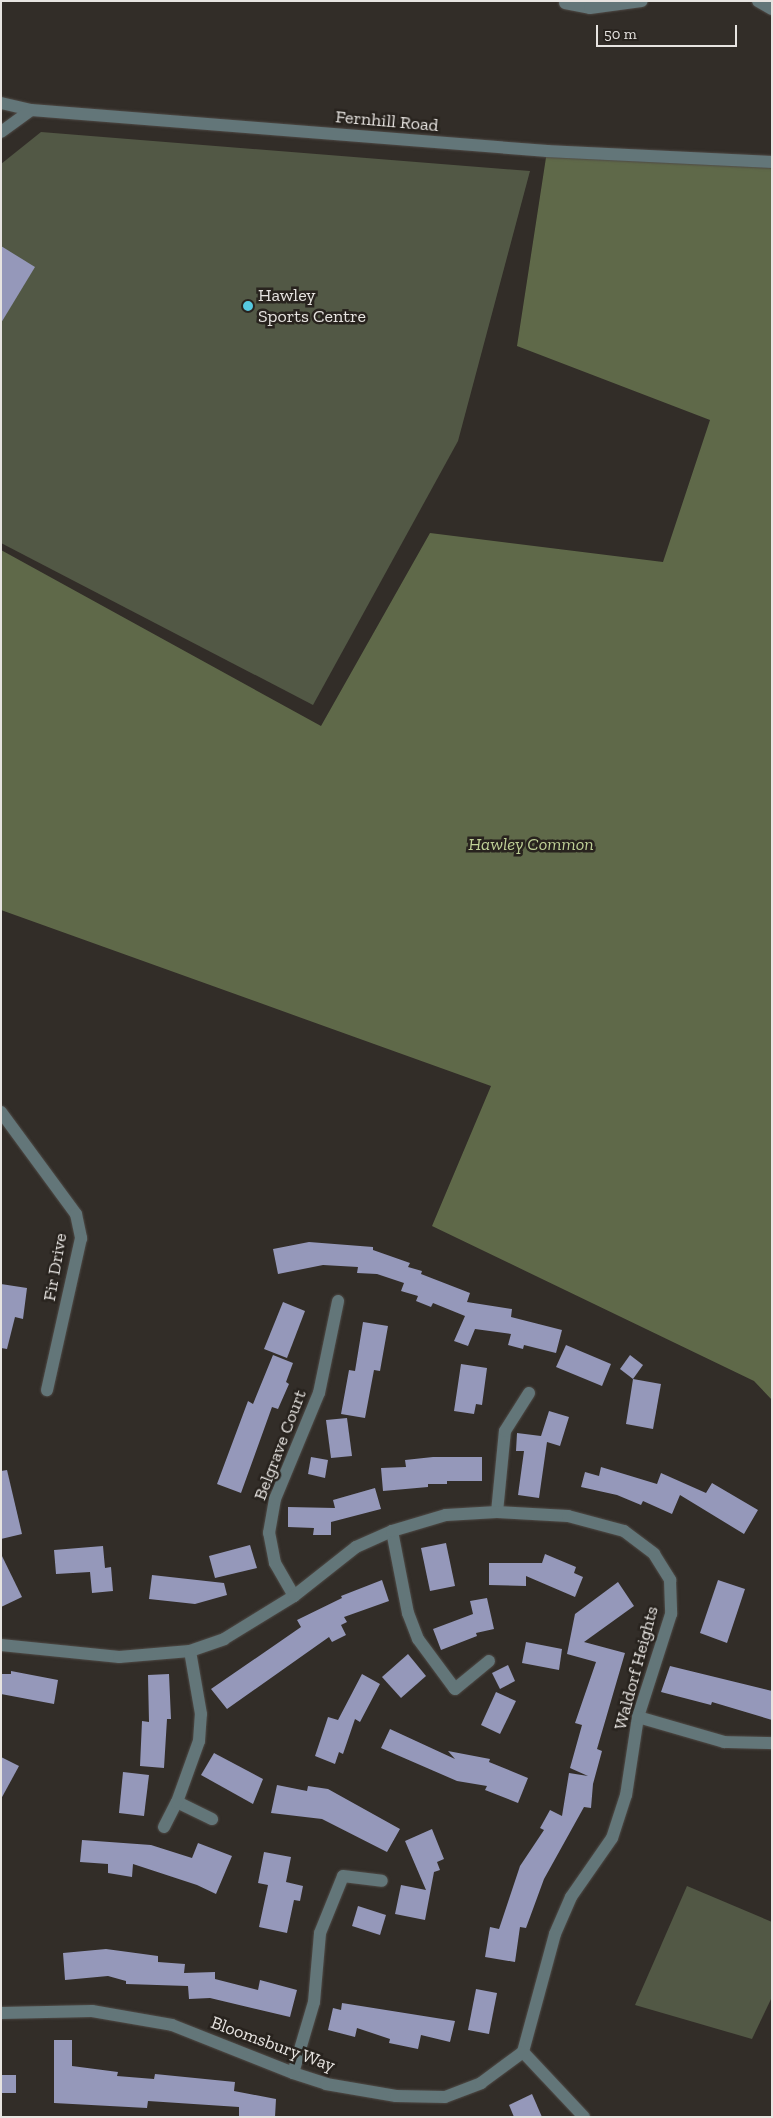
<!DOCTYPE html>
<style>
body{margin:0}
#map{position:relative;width:773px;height:2118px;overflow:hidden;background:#322d28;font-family:"Zilla Slab",serif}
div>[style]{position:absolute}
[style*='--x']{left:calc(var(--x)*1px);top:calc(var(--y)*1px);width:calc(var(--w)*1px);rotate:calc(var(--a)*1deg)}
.green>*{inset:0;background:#525845}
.forest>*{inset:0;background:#5f6949}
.building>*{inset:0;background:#9598ba}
.roads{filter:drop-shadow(0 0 1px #4f4a46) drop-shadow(0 0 1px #4f4a46)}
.minor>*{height:12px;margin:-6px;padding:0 6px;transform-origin:6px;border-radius:6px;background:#637679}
.dots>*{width:14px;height:14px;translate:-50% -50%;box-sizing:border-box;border:2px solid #28231e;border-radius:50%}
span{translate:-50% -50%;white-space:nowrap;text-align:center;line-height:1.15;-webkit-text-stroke:5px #28231e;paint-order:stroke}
.street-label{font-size:18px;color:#e7e4e1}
.poi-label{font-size:18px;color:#e7e4e1}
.left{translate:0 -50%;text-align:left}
.park-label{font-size:18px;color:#bfd096;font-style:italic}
.frame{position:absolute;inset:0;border:2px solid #e7e4e1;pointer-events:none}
.scale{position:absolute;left:596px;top:25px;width:141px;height:22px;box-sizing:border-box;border:2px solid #e7e4e1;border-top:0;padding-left:6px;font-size:15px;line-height:18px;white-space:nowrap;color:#e7e4e1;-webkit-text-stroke:4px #28231e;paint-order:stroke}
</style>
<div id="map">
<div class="green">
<i style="clip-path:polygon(41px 132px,530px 171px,458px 441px,313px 705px,1px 543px,1px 164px)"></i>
<i style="clip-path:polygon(687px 1886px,772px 1922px,772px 1997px,752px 2039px,635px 2005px)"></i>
</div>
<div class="forest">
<i style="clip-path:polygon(547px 151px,772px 160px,772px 1400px,754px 1381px,432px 1226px,491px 1086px,1px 910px,1px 550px,321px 726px,430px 533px,663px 562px,710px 420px,517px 346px)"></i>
</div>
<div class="building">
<i style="clip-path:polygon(1px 246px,35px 267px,1px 323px)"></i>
<i style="clip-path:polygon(309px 1242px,373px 1247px,373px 1250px,410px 1263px,408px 1267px,422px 1271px,421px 1274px,470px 1293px,467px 1302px,512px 1309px,511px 1317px,562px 1330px,556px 1353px,524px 1345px,523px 1349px,508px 1345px,511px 1334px,475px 1329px,468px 1346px,454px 1341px,465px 1316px,433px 1303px,431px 1307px,416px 1301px,418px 1296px,401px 1291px,404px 1283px,377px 1274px,357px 1273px,358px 1267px,323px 1265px,278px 1274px,273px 1249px)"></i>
<i style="clip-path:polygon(1px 1284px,27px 1288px,23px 1319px,15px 1317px,7px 1349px,1px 1348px)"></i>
<i style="clip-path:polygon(283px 1302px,305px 1311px,287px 1358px,264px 1349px)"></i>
<i style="clip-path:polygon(363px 1322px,388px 1326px,380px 1371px,374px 1370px,365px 1418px,341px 1414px,349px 1370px,355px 1371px)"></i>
<i style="clip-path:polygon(566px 1345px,611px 1364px,602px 1386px,556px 1367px)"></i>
<i style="clip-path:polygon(273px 1355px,293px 1363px,286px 1382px,289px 1384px,278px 1409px,272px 1407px,241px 1493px,217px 1484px,248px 1401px,253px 1404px)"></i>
<i style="clip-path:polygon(630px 1355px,643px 1365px,633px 1379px,620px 1369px)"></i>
<i style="clip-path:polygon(461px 1364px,487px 1368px,482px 1405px,476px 1404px,474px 1414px,454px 1411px)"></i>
<i style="clip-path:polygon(633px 1379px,661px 1384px,653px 1429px,626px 1424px)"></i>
<i style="clip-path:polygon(549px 1411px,569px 1417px,560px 1446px,547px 1442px,539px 1498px,518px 1495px,524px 1451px,516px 1451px,517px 1433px,541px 1436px)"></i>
<i style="clip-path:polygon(347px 1418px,352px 1456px,331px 1458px,326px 1420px)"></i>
<i style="clip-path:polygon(311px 1457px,328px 1460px,325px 1478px,308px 1474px)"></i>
<i style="clip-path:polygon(433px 1457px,482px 1457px,482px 1481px,447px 1481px,447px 1484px,428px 1484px,428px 1487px,383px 1491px,381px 1468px,406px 1467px,405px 1460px)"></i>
<i style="clip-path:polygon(601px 1467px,657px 1484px,661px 1473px,706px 1493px,712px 1483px,758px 1510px,744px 1534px,680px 1495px,672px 1514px,643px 1501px,641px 1505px,617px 1495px,581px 1487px,585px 1472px,599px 1476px)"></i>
<i style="clip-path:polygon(7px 1470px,22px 1534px,1px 1539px,1px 1471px)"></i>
<i style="clip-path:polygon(375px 1488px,381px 1509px,331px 1522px,331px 1535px,313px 1535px,314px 1528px,288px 1527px,288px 1507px,335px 1508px,333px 1500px)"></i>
<i style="clip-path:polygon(446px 1543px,455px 1586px,430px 1591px,421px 1548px)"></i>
<i style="clip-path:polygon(250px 1545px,257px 1568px,215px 1578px,209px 1556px)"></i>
<i style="clip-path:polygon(103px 1546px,105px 1568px,111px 1567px,113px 1591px,92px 1593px,90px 1572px,56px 1574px,54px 1550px)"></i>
<i style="clip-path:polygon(1px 1554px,22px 1597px,1px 1607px)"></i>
<i style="clip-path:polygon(545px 1554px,576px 1567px,574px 1573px,583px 1577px,575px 1597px,526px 1576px,526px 1586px,489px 1585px,489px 1563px,542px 1563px)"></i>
<i style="clip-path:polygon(152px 1575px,224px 1583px,227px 1595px,195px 1604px,149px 1599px)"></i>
<i style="clip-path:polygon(382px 1580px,389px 1601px,344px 1617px,347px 1622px,341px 1625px,346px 1635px,332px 1642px,329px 1637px,227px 1709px,211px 1689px,301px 1627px,297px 1620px,342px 1598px,341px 1596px)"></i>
<i style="clip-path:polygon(718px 1580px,745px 1589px,727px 1643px,700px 1633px)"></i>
<i style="clip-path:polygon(618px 1582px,634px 1606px,584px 1642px,625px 1653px,597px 1749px,602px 1751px,593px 1784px,591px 1808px,584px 1807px,544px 1879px,526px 1928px,520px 1927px,515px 1962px,485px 1957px,490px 1927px,499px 1929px,520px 1866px,544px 1830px,540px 1828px,550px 1810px,562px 1816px,569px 1773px,588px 1776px,570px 1768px,582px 1725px,575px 1723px,596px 1662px,567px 1654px,575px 1614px)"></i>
<i style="clip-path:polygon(487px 1598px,494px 1629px,476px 1633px,477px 1636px,441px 1650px,433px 1629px,473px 1614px,470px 1601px)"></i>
<i style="clip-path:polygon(526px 1642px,562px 1649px,559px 1670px,522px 1663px)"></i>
<i style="clip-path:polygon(408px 1654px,426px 1676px,401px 1698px,382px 1677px)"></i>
<i style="clip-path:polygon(508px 1665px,515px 1681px,500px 1689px,492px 1673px)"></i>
<i style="clip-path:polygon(670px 1666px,772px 1691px,772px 1720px,712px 1702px,711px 1705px,661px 1692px)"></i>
<i style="clip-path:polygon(11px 1671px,58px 1680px,54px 1704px,1px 1694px,1px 1674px,11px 1674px)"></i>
<i style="clip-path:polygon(169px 1674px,171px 1719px,167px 1719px,164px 1768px,140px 1766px,142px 1721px,149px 1722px,148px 1675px)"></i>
<i style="clip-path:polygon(362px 1674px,380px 1684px,360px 1722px,355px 1719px,343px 1754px,339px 1752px,335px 1764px,315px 1756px,328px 1717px,338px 1720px)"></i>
<i style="clip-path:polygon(496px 1692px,516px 1701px,500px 1734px,481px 1725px)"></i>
<i style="clip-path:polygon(390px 1729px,455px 1759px,448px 1751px,490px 1759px,489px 1762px,528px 1778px,518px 1803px,485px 1790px,487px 1786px,457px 1781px,381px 1748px)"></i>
<i style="clip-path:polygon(214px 1753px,263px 1779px,253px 1804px,201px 1775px)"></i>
<i style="clip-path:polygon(1px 1757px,19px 1766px,1px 1799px)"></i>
<i style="clip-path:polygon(123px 1772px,149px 1775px,144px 1816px,119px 1813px)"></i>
<i style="clip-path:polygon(277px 1785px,307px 1791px,308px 1786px,328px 1789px,400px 1829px,387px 1852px,322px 1819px,271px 1813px)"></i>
<i style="clip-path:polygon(432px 1829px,444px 1859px,437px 1862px,440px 1870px,434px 1872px,425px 1920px,395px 1914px,401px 1885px,426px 1890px,405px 1841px)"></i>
<i style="clip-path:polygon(82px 1840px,151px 1845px,192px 1858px,198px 1843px,232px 1856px,216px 1894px,197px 1885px,133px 1864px,132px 1877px,108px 1873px,108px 1864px,80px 1862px)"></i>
<i style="clip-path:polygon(264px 1852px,291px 1857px,286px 1882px,303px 1886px,300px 1901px,294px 1900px,287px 1933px,259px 1927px,268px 1885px,258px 1883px)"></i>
<i style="clip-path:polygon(358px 1906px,386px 1915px,380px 1935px,352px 1926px)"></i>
<i style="clip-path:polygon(106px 1949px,158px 1956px,158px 1962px,185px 1964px,184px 1973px,215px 1972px,215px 1979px,258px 1990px,260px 1980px,297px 1990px,290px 2017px,210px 1998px,189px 1999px,188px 1986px,126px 1984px,126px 1981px,108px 1976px,65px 1980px,63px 1953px)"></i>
<i style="clip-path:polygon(476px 1989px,497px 1993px,489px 2034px,468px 2030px)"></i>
<i style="clip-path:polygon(342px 2003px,455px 2021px,450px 2042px,421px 2035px,418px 2049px,389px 2043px,390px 2039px,357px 2028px,355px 2037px,328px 2030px,333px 2008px,341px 2010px)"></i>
<i style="clip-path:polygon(54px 2040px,72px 2040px,72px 2066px,118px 2072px,117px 2076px,154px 2079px,155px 2074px,235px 2082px,234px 2091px,276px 2099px,275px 2117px,239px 2117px,239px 2107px,148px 2101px,147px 2108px,54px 2103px)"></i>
<i style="clip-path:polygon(1px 2075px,16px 2075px,16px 2093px,1px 2093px)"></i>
<i style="clip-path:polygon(532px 2094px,542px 2117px,514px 2117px,509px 2105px)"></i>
</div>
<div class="roads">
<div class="minor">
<i style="--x:758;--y:1;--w:16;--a:30"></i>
<i style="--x:565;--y:3;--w:25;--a:11"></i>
<i style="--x:590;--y:8;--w:52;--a:-7.7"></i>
<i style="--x:1;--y:103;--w:31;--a:13"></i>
<i style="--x:31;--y:110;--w:518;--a:4.54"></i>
<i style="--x:547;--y:151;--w:225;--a:2.8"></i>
<i style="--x:1;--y:132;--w:37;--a:-36"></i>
<i style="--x:1;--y:1112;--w:127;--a:53.7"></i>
<i style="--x:76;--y:1214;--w:25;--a:78"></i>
<i style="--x:81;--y:1238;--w:156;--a:102.6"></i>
<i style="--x:497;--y:1512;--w:81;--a:-84.4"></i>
<i style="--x:505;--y:1431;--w:45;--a:-57.7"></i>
<i style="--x:392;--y:1531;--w:84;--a:79"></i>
<i style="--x:408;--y:1613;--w:28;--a:69"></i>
<i style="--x:418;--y:1639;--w:62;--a:53.5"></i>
<i style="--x:455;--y:1689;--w:44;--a:-39.5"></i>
<i style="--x:294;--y:1596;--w:38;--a:-120"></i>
<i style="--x:275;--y:1563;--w:31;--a:-101"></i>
<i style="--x:269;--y:1533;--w:35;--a:-80"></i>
<i style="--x:275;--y:1499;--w:115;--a:-67.5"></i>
<i style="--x:319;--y:1393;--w:94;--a:-78.3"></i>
<i style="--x:1;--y:1645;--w:119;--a:5.8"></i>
<i style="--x:119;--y:1657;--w:71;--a:-4.8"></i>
<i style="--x:190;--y:1651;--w:36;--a:-19"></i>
<i style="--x:224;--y:1639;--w:82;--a:-31.6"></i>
<i style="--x:294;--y:1596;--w:79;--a:-38.3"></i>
<i style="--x:356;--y:1547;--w:39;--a:-24"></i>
<i style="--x:392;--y:1531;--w:56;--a:-16.5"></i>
<i style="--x:446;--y:1515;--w:51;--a:-3.4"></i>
<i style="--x:497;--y:1512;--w:71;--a:3.2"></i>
<i style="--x:568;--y:1516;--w:58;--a:15"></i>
<i style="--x:624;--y:1531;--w:38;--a:37"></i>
<i style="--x:654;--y:1554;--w:31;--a:58"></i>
<i style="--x:670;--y:1580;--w:34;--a:88"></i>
<i style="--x:671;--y:1614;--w:108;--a:107.8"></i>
<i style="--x:638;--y:1717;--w:79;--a:98.7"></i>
<i style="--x:626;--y:1795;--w:45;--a:108"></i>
<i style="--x:612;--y:1838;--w:72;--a:124.8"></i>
<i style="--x:571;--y:1897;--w:40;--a:113.4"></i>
<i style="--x:555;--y:1934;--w:122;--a:105.2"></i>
<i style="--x:638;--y:1717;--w:90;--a:16.2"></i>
<i style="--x:724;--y:1742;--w:48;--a:1.2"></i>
<i style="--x:177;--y:1802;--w:39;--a:26"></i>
<i style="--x:164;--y:1827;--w:28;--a:-63"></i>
<i style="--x:177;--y:1802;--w:65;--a:-70.2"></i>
<i style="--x:199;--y:1741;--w:27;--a:-86"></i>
<i style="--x:201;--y:1714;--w:64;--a:-99.9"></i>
<i style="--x:1;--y:2013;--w:91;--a:-1.3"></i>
<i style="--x:92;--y:2011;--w:81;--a:9.9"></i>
<i style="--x:172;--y:2025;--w:130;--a:21.6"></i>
<i style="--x:293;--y:2073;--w:35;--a:18"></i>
<i style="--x:326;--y:2084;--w:71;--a:9.7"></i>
<i style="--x:396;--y:2096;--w:49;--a:1.2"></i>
<i style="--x:445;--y:2097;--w:39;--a:-21"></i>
<i style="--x:481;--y:2083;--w:52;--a:-36.4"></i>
<i style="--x:523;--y:2052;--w:89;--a:46.8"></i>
<i style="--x:293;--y:2073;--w:74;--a:-73.5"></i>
<i style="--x:314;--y:2002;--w:69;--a:-85"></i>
<i style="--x:320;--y:1933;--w:61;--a:-68"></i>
<i style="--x:343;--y:1876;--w:39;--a:7"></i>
</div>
</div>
<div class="dots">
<i style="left:248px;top:306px;background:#56c9e1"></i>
</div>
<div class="street-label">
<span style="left:387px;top:121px;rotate:5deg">Fernhill Road</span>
<span style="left:55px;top:1267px;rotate:-80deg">Fir Drive</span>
<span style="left:280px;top:1445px;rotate:-69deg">Belgrave Court</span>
<span style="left:636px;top:1668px;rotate:-75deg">Waldorf Heights</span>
<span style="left:273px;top:2044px;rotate:20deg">Bloomsbury Way</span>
</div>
<div class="poi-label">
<span class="left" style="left:258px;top:306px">Hawley<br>Sports Centre</span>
</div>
<div class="park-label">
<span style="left:531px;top:844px">Hawley Common</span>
</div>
<div class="frame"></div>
<div class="scale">50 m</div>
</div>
